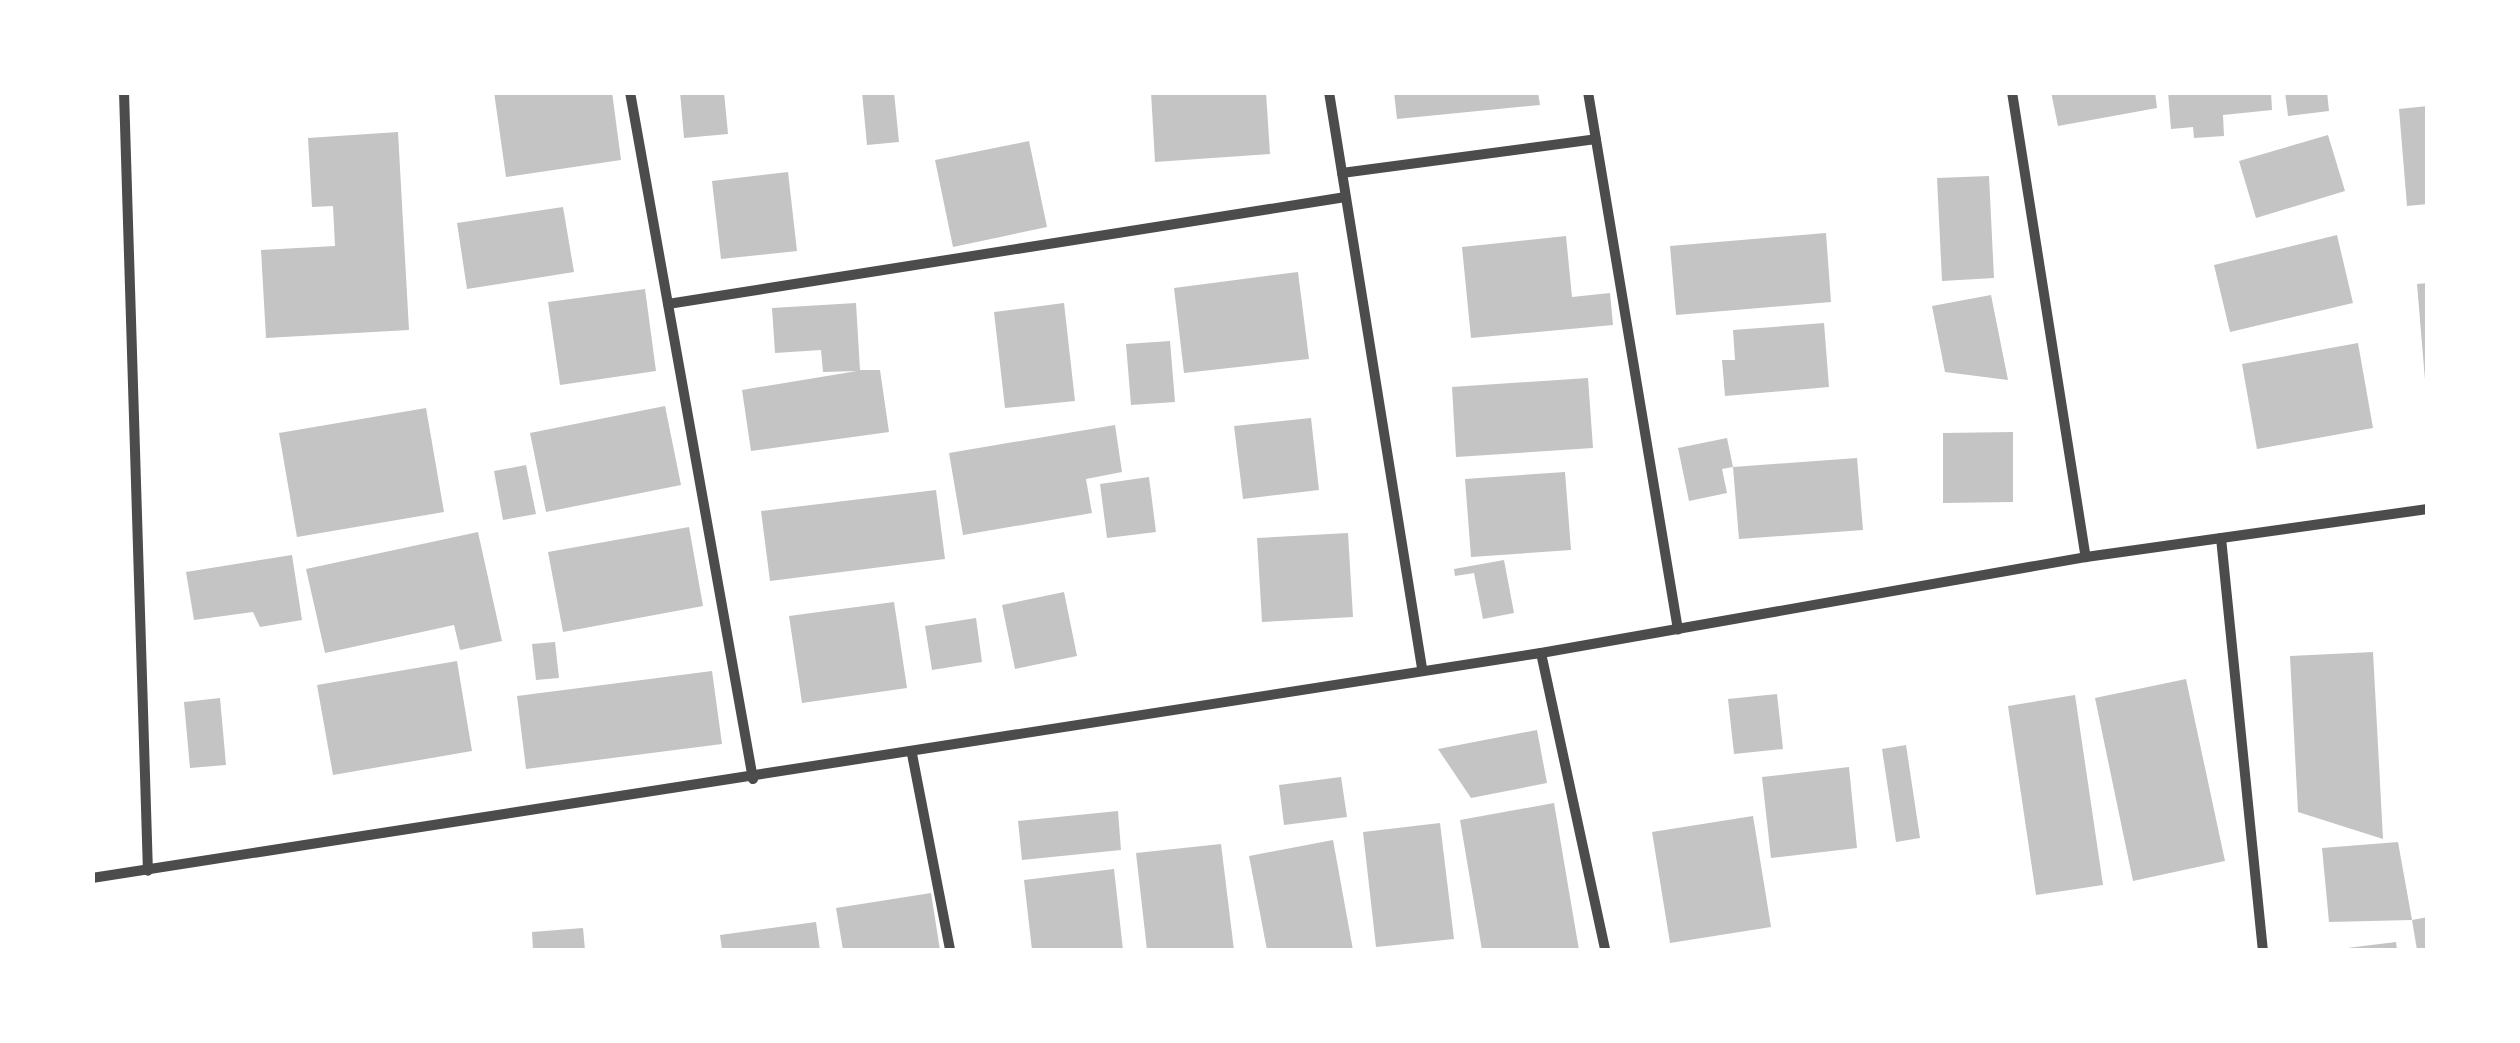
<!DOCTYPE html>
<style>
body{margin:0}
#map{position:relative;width:2520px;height:1043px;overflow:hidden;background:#fff;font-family:"DM Sans",sans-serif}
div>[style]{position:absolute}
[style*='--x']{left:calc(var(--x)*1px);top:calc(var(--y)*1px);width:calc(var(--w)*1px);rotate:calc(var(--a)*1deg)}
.building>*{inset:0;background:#c4c4c4}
.minor>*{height:10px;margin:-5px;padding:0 5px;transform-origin:5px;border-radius:5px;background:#4c4c4c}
span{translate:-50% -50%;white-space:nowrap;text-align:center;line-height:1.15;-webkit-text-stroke:8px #fff;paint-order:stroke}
.frame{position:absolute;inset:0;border:95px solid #fff;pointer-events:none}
</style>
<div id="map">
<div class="building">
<i style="clip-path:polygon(494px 92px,612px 92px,621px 160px,506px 177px)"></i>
<i style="clip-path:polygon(680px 92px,724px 92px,728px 134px,684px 138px)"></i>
<i style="clip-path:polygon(862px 92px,894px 92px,899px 142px,867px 145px)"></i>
<i style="clip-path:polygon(1151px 92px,1266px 92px,1270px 154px,1155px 162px)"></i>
<i style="clip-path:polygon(1394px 92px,1538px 92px,1540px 105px,1397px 119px)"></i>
<i style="clip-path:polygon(2051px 92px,2155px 92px,2157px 108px,2058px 126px)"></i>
<i style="clip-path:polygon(2168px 92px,2271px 92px,2272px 110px,2223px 115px,2224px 136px,2194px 138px,2193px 127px,2171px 129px)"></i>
<i style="clip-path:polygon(2285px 92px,2327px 92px,2329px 111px,2288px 116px)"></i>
<i style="clip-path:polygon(2428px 106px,2428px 204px,2407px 206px,2399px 109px)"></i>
<i style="clip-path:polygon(398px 132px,409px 330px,266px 338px,261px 250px,335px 246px,333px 206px,312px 207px,308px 138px)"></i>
<i style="clip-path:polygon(2328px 135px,2345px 191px,2256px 218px,2239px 161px)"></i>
<i style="clip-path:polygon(1029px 141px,1047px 227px,953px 247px,935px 160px)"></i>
<i style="clip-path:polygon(788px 172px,797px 251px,721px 259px,712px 181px)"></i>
<i style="clip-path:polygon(1989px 176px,1994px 278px,1942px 281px,1937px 178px)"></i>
<i style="clip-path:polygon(563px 207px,574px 272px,467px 289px,457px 223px)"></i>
<i style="clip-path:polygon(1826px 233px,1831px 302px,1676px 315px,1670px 246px)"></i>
<i style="clip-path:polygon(2337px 235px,2353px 303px,2230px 332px,2214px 265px)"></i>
<i style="clip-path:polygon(1566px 236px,1572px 297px,1610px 293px,1613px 325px,1471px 338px,1462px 247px)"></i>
<i style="clip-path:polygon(1298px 272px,1309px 359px,1184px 373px,1174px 288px)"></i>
<i style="clip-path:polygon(2428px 283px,2428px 379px,2425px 380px,2417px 284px)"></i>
<i style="clip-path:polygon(645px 289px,656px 371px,560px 385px,548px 302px)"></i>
<i style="clip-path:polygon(1991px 295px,2008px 380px,1945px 372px,1932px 306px)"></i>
<i style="clip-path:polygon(856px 303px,860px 370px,880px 370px,889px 432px,751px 451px,742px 390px,857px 371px,823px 372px,821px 350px,775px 353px,772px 308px)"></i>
<i style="clip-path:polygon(1064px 303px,1075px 401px,1005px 408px,994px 312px)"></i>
<i style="clip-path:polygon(1824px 323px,1829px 387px,1725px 396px,1722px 360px,1735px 360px,1733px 330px)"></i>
<i style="clip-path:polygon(1170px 341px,1175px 402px,1131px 405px,1126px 344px)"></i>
<i style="clip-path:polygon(2358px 343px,2373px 428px,2257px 449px,2242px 364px)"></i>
<i style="clip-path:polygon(1588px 378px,1593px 448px,1456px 457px,1452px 387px)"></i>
<i style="clip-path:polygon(665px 406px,681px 485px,546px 512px,530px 433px)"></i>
<i style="clip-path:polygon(426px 408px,444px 512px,297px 537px,279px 433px)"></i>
<i style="clip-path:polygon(1311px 418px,1319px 490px,1243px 499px,1234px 426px)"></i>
<i style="clip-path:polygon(1115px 425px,1122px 472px,1086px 479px,1092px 513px,963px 535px,949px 453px)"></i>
<i style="clip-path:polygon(2013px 432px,2013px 502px,1943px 503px,1943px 433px)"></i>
<i style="clip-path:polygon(1727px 438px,1733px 467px,1722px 469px,1727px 493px,1689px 501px,1678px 448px)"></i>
<i style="clip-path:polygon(1857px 458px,1863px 530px,1739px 539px,1733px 467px)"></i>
<i style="clip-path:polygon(526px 465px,536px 514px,503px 520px,494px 471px)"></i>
<i style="clip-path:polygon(1565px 472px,1571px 550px,1471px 557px,1465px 479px)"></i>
<i style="clip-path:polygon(1149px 477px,1156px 532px,1107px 538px,1100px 484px)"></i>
<i style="clip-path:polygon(936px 490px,945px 559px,770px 581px,761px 511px)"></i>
<i style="clip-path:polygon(689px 527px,703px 606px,563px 632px,548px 552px)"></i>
<i style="clip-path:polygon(478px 532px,502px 641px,460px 650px,454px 625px,325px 653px,306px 569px)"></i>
<i style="clip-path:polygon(1348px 533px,1353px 617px,1262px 622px,1257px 538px)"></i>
<i style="clip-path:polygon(292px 555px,302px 620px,260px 627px,253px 612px,194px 620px,186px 572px)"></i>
<i style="clip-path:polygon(1504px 560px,1514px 613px,1483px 619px,1474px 573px,1455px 576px,1454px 569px)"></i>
<i style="clip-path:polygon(1064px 592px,1077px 656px,1015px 669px,1002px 605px)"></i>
<i style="clip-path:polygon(894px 602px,907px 688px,802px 703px,789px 616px)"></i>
<i style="clip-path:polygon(976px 618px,982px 662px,932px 670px,925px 626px)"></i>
<i style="clip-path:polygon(555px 642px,559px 678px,536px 680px,532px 644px)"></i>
<i style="clip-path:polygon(2373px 652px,2383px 839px,2298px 812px,2290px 656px)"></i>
<i style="clip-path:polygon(457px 661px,472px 751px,333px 775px,317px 685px)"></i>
<i style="clip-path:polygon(712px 671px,722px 744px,526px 769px,517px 696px)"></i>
<i style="clip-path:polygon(2186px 679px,2225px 861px,2133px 881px,2095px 698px)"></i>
<i style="clip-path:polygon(1777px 694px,1783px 749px,1734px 754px,1728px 699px)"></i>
<i style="clip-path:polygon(2075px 695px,2103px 885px,2036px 895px,2008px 706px)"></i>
<i style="clip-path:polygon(220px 698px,226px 765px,190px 768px,184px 702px)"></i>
<i style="clip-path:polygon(1537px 730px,1547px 783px,1471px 798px,1438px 749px)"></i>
<i style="clip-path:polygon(1906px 745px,1920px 838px,1896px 842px,1882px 749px)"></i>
<i style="clip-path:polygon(1849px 767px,1857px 848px,1771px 858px,1762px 777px)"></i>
<i style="clip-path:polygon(1341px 777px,1347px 817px,1284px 825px,1279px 785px)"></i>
<i style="clip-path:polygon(1554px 803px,1579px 950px,1482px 950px,1460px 820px)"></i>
<i style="clip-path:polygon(1118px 811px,1121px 850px,1022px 860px,1018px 821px)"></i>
<i style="clip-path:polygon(1753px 816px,1771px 927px,1670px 943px,1652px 832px)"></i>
<i style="clip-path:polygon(1440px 823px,1454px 939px,1376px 947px,1363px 832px)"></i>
<i style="clip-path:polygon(1333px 840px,1353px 950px,1267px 950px,1249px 856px)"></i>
<i style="clip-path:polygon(2398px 842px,2412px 920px,2329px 922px,2322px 848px)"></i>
<i style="clip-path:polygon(1221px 844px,1234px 950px,1147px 950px,1136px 853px)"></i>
<i style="clip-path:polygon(1114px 869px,1123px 950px,1032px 950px,1024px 880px)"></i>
<i style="clip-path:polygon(931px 893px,940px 950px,843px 950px,836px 908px)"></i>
<i style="clip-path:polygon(2428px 917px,2428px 950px,2417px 950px,2412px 920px)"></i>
<i style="clip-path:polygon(816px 922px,820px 950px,722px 950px,720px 935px)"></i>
<i style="clip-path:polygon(583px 928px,585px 950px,533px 950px,532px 932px)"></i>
<i style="clip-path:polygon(2396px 942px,2397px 950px,2347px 950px,2347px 948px)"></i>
</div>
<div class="minor">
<i style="--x:124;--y:92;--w:779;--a:88.24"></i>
<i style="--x:630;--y:92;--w:698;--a:79.85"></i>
<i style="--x:1329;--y:92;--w:583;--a:80.83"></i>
<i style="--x:1588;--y:92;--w:545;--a:80.5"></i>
<i style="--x:2012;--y:92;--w:471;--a:81"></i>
<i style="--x:1342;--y:173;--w:256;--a:-7.6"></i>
<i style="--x:668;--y:304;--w:686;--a:-8.97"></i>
<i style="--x:2221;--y:538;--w:414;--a:84.2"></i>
<i style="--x:1541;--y:653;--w:304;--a:77.8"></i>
<i style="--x:912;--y:754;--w:200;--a:79"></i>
<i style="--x:92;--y:878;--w:1466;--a:-8.83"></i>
<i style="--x:1541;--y:653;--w:553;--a:-9.99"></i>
<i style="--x:2086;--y:557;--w:345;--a:-8"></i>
</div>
<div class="frame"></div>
</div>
